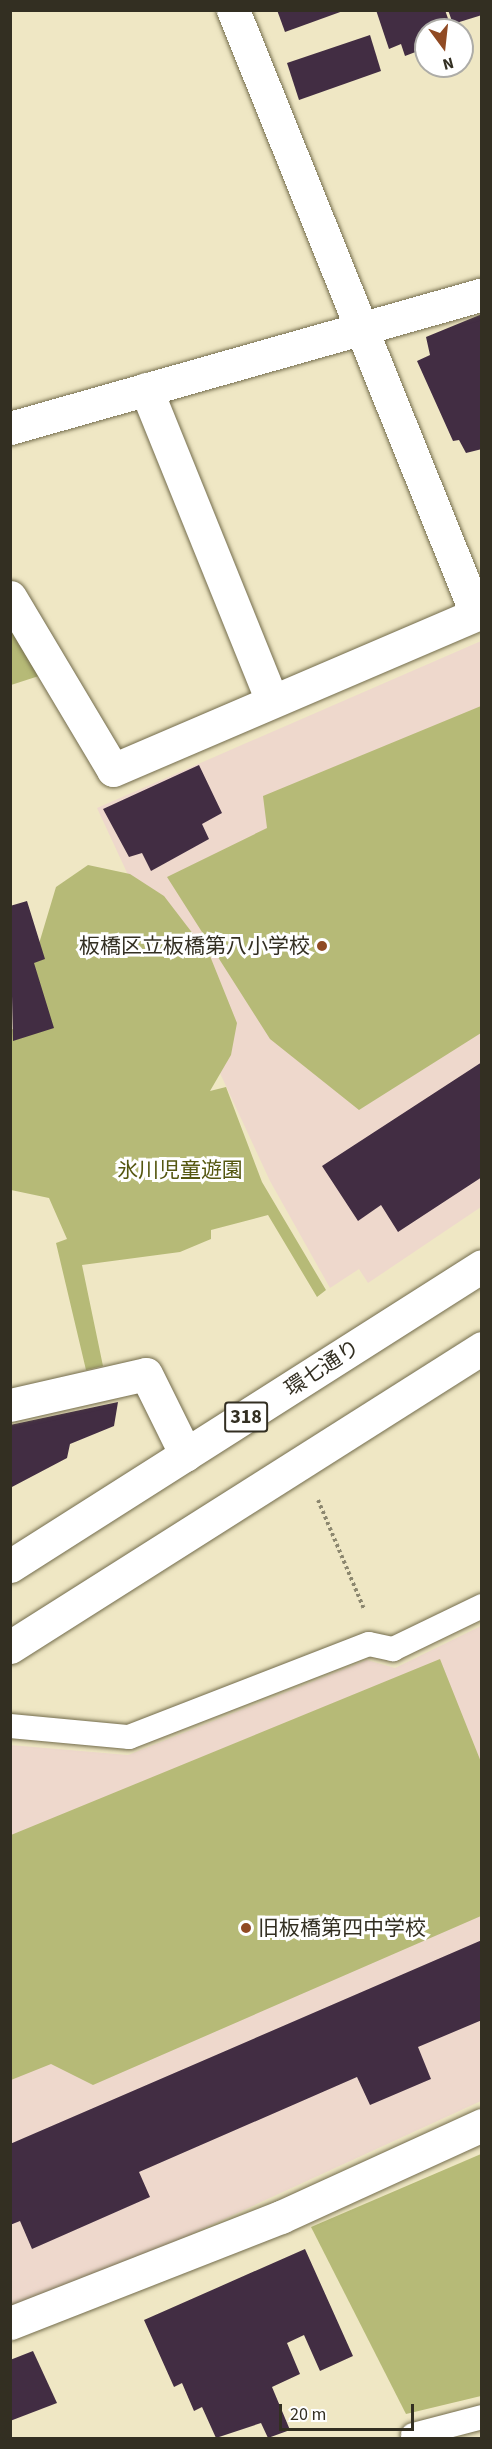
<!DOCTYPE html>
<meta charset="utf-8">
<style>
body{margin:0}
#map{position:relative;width:492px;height:2449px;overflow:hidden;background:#efe7c4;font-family:"Source Sans 3","Noto Sans JP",sans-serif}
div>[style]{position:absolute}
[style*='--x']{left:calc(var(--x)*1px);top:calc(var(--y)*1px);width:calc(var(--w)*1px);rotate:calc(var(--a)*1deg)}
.education>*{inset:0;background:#eed8cc}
.green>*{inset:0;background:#b6ba77}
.building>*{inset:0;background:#422d43}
.path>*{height:4px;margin-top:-2px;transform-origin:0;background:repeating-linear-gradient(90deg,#8c876f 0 3px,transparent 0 6px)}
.roads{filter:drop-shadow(0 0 2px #736c4c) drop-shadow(0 0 2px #736c4c)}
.service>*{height:24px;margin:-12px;padding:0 12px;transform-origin:12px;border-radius:12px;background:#fff}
.minor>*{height:33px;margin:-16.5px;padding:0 16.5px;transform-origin:16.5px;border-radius:16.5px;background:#fff}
.primary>*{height:33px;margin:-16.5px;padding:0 16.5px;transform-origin:16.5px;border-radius:16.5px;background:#fff}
.dots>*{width:16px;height:16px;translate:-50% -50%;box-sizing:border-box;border:3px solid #fff;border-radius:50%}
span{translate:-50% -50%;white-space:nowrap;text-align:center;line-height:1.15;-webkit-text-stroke:6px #fff;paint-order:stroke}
.shield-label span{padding:2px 4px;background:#fff;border:2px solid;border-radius:4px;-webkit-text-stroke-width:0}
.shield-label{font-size:20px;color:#332f22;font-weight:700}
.poi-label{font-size:21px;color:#332f22}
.right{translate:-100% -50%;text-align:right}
.left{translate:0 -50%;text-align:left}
.park-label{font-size:21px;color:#555710}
.street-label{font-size:21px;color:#332f22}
.frame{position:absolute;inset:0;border:12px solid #332f22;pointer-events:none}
.north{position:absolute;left:414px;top:18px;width:60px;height:60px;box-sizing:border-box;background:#fff;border:2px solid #adaca7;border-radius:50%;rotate:165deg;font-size:16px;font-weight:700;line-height:24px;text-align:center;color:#332f22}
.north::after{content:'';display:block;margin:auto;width:21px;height:27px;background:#904a23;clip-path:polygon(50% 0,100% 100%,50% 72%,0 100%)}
.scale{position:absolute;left:279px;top:2404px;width:135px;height:27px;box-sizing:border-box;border:3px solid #332f22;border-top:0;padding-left:8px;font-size:18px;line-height:21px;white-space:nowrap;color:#332f22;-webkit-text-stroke:4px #fff;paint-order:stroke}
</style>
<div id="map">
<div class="education">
<i style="clip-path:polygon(481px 641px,481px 1207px,368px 1283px,359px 1269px,330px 1288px,270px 1181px,97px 808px)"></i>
<i style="clip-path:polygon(481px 1626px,481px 2101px,83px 2284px,11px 2307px,10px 1745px,128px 1755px,367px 1660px,395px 1668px)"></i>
</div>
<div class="green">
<i style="clip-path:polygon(10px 609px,45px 674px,11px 685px,10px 685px)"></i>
<i style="clip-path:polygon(481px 706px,481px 1033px,359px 1110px,270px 1039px,167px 877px,267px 828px,263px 796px)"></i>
<i style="clip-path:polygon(88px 865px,130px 874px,164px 896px,210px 956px,237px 1023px,231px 1055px,210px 1091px,226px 1087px,262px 1182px,326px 1290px,317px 1297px,268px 1215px,211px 1230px,211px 1239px,180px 1252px,82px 1265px,103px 1366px,86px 1370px,56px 1243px,67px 1239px,49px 1198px,11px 1190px,10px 1030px,40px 1020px,29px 977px,56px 887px)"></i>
<i style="clip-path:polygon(440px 1659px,481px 1762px,481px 1916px,93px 2085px,51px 2064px,11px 2080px,11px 1835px)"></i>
<i style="clip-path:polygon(481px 2154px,481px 2396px,406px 2414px,311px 2227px)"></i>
</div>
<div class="building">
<i style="clip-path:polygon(277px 10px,343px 10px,343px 11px,285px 32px)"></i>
<i style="clip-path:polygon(376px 10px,445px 10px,452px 30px,426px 30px,426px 48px,405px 56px,401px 44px,389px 49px)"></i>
<i style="clip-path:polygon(448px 10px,482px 10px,482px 15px,453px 24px)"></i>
<i style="clip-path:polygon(370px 35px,381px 71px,299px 100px,287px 63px)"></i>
<i style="clip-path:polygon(482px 314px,482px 449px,466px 453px,459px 440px,453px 441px,417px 361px,430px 355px,426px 337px)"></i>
<i style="clip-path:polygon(199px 765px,222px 813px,202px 824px,209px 839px,151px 871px,142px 853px,129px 857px,103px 809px)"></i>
<i style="clip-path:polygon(27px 901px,45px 959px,34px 963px,54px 1028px,13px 1041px,10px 906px)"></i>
<i style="clip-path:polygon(482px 1062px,482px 1177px,398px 1232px,381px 1205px,358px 1221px,322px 1166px)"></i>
<i style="clip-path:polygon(118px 1402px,114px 1426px,70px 1444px,67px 1458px,10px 1488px,10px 1425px)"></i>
<i style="clip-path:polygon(482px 1940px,482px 2020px,418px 2047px,431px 2079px,370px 2105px,357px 2077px,139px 2172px,150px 2197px,32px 2249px,20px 2221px,10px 2225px,10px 2144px)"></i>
<i style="clip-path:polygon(305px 2249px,353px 2356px,320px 2371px,304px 2335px,287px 2343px,300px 2374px,272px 2387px,290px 2430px,268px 2438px,261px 2423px,216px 2438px,202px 2407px,194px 2411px,182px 2383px,174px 2387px,144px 2320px)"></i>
<i style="clip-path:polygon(33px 2351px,57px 2403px,10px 2421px,10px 2360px)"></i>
</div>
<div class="path">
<i style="--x:318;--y:1500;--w:118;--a:67.1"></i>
</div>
<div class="roads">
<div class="service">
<i style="--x:10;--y:1726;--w:120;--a:5.3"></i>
<i style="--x:129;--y:1737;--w:257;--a:-21.2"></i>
<i style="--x:369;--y:1644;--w:25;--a:12"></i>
<i style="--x:393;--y:1649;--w:99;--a:-25.8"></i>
<i style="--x:413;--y:2435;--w:71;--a:-14.6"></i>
</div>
<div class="minor">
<i style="--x:233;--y:10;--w:650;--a:68.05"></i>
<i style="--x:146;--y:389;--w:336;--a:68"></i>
<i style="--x:10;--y:428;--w:491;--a:-15.8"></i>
<i style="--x:10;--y:597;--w:201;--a:59.2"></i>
<i style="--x:113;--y:770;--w:401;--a:-23.2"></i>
<i style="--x:10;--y:1405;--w:139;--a:-12.8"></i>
<i style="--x:146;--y:1374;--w:90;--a:63.7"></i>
<i style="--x:10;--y:2323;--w:291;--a:-21.4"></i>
<i style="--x:281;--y:2217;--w:221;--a:-24.6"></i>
</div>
<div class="primary">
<i style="--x:10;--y:1566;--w:559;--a:-32.44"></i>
<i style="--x:10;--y:1647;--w:559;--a:-32.35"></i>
</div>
</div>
<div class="dots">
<i style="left:322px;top:946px;background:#904a23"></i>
<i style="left:246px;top:1928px;background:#904a23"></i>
</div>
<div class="shield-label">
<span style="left:246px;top:1417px">318</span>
</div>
<div class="poi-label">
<span class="right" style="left:310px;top:946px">板橋区立板橋第八小学校</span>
<span class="left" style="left:258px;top:1928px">旧板橋第四中学校</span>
</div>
<div class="park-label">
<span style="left:180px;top:1170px">氷川児童遊園</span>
</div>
<div class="street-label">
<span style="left:322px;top:1368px;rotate:-33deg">環七通り</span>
</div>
<div class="frame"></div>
<div class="north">N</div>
<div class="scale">20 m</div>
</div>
